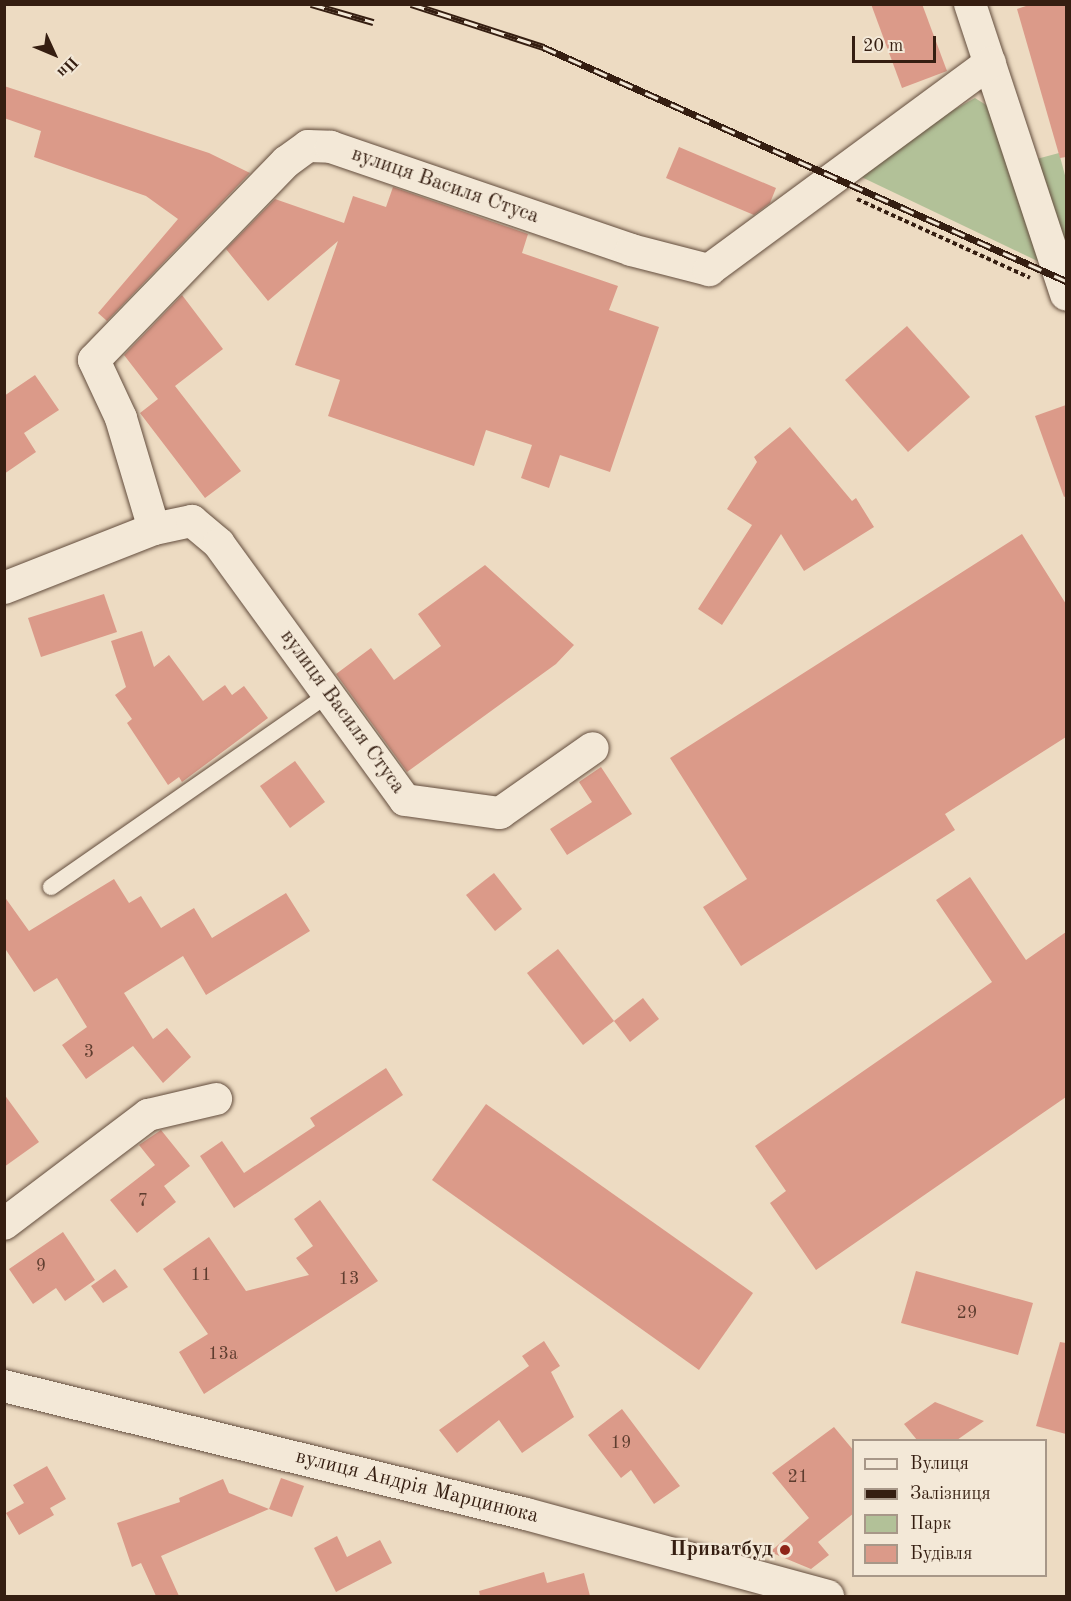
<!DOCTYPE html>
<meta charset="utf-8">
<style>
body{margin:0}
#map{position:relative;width:1071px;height:1601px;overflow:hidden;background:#eddbc2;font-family:"Old Standard TT",serif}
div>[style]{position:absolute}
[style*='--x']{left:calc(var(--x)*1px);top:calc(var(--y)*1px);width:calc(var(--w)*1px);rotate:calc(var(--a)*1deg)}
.green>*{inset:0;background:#b2c198}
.building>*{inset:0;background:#db9a89}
.path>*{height:4px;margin-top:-2px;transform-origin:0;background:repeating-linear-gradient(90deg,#351e11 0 4.5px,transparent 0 7.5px)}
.roads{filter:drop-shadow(0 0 2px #634d3d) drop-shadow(0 0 2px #634d3d)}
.lane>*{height:16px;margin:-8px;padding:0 8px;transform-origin:8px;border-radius:8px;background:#f3e8d7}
.street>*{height:32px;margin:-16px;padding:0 16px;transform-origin:16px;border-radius:16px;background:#f3e8d7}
.rail>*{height:7px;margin-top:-3.5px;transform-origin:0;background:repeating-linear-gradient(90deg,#f3e8d7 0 14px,#351e11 0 28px);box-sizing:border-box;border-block:2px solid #351e11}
.dots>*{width:16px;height:16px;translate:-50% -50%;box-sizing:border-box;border:3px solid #f3e8d7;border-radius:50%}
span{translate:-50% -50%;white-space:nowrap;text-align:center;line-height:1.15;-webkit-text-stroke:4.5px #f3e8d7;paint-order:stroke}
.number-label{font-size:18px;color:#5e3d2f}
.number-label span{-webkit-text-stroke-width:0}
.street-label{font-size:21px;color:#351e11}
.poi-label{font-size:21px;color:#351e11;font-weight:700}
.right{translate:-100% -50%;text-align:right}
.frame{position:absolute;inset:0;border:6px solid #351e11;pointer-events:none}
.legend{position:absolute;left:852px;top:1439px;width:195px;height:138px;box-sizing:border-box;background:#f3e8d7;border:2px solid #a79788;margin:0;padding:8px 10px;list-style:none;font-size:18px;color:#351e11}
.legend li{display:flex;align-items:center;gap:12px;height:30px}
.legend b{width:30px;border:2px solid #a79788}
.north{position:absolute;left:24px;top:24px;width:60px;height:60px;-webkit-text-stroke:4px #f3e8d7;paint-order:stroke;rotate:134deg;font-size:16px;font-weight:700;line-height:24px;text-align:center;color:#351e11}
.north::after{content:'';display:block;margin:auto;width:21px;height:27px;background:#351e11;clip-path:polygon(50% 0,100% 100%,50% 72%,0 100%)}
.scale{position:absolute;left:852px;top:36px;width:84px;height:27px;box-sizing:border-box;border:3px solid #351e11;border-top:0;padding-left:8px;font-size:18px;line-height:21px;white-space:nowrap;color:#351e11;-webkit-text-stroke:4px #f3e8d7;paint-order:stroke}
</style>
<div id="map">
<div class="green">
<i style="clip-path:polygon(975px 98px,994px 110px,1050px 267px,853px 173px,894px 143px)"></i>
<i style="clip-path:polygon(1059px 153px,1066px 179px,1066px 252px,1033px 160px)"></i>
</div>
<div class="building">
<i style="clip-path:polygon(871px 4px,922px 4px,947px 71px,902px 88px)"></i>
<i style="clip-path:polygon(1032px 4px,1066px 4px,1066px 157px,1060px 158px,1017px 9px)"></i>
<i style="clip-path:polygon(4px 86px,209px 153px,250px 173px,107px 321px,98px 313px,178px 219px,146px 196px,34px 157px,41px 131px,4px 118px)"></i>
<i style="clip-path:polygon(679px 147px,776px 188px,770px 203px,754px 215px,666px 178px)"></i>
<i style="clip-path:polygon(393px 187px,528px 234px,522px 253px,618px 286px,609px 310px,659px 327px,610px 472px,560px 455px,549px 488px,521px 478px,532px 445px,486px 430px,474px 466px,328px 416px,340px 380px,295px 365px,338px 241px,268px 301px,226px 249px,275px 199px,344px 223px,353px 196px,386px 207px)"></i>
<i style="clip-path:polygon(182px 295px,223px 349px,175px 386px,241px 471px,205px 498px,140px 413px,158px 399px,124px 355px)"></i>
<i style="clip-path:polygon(907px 326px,970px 397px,908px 452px,845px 380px)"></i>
<i style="clip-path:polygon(35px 375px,59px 410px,24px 433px,36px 452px,4px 474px,4px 396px)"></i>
<i style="clip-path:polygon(1066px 405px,1066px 496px,1064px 497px,1035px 416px)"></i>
<i style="clip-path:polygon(790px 427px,852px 501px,856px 498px,874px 527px,804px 571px,781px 534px,722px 625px,698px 609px,752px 525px,727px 509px,757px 462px,754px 457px)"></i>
<i style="clip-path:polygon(1022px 534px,1066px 604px,1066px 737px,945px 814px,955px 830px,741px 966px,703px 907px,747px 879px,670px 758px)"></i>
<i style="clip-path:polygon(485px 565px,574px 645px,556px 664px,407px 772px,336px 674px,371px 648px,394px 680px,441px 646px,418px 614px)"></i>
<i style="clip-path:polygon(104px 594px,117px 632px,41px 657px,28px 618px)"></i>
<i style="clip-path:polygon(142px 631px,154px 667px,169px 655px,203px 701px,225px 685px,232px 695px,244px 686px,268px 718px,182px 782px,179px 777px,168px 785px,127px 723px,132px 719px,115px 695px,126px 687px,111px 641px)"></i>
<i style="clip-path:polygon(295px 761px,325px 802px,290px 828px,260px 786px)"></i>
<i style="clip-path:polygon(601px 767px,632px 814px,567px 855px,550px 829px,592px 802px,579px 782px)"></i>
<i style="clip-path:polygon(494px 873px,522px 909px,495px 931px,466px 895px)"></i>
<i style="clip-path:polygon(970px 877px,1026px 960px,1066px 932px,1066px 1097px,816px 1270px,770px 1203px,786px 1191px,755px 1146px,992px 982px,936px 900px)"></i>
<i style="clip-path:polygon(114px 879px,129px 903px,141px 896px,161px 928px,194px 908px,212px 938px,286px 893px,310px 931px,206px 995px,183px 956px,124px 993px,153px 1039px,167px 1028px,191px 1057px,163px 1083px,133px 1046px,86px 1079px,62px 1045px,87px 1027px,57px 978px,34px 992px,4px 947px,4px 896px,29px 931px)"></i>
<i style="clip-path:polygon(558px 949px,614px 1021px,583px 1045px,527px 973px)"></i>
<i style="clip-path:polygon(643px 998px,659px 1019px,630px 1042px,614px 1021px)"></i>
<i style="clip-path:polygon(386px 1068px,403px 1095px,234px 1208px,200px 1156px,222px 1141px,244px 1173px,315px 1126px,310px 1118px)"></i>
<i style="clip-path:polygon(4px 1094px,39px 1142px,4px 1167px)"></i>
<i style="clip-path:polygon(486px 1104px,753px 1293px,699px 1370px,432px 1180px)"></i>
<i style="clip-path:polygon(161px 1130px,190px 1166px,164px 1186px,176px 1202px,137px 1233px,110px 1200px,155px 1165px,139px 1145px)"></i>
<i style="clip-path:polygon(320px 1200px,378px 1281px,204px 1394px,179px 1352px,208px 1334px,163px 1269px,209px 1237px,246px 1291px,309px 1275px,296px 1258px,313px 1246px,294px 1219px)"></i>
<i style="clip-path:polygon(63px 1232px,95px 1280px,65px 1301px,56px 1288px,33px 1304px,9px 1269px)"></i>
<i style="clip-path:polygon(115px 1269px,128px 1287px,103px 1303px,91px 1286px)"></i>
<i style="clip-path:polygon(916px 1271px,1033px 1303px,1018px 1355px,901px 1323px)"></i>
<i style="clip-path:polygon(544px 1341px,560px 1366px,551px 1372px,574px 1417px,522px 1453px,499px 1420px,457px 1453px,439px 1430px,529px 1366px,522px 1356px)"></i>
<i style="clip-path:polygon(1060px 1342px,1066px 1343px,1066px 1434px,1036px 1426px)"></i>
<i style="clip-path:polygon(935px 1402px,984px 1421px,957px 1440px,917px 1440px,904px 1424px)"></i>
<i style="clip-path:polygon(622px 1409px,680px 1486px,654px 1504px,631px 1470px,621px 1478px,588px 1435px)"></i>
<i style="clip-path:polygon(834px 1427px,854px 1451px,854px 1513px,818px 1542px,829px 1555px,811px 1569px,770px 1552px,809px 1518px,772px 1473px)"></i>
<i style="clip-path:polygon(47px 1466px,66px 1499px,50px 1508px,54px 1515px,19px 1535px,6px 1513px,24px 1503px,13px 1485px)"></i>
<i style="clip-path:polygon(281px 1478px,304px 1486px,292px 1517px,269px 1509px)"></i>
<i style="clip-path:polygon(223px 1479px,229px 1493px,269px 1509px,161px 1556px,179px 1596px,156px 1596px,141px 1563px,132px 1567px,117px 1523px,180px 1502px,179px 1498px)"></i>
<i style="clip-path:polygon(337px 1536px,347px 1557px,380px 1540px,392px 1563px,336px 1592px,314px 1548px)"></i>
<i style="clip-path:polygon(544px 1572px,547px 1583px,584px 1573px,590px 1596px,480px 1596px,479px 1591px)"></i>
</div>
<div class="path">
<i style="--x:857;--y:199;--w:190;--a:24.5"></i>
</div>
<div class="roads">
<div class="lane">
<i style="--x:51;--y:887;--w:340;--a:-34.8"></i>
</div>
<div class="street">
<i style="--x:970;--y:4;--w:306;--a:71.7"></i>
<i style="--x:154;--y:529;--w:39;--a:-12"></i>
<i style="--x:192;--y:521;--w:35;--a:40"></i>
<i style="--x:219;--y:544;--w:316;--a:54"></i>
<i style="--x:405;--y:800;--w:96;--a:7.8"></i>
<i style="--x:500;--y:813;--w:113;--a:-35"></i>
<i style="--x:4;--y:588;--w:161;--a:-21.5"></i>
<i style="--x:154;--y:529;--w:116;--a:-106.6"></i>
<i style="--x:121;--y:418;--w:64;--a:-115"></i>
<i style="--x:94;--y:360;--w:276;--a:-45.9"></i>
<i style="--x:286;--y:162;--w:27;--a:-36"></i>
<i style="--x:308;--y:146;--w:23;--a:2"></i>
<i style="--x:331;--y:147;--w:317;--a:18.9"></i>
<i style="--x:631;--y:250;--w:81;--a:14.4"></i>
<i style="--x:709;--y:270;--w:349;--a:-36.4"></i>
<i style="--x:4;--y:1224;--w:181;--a:-37.1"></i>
<i style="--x:148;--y:1115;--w:70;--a:-13.2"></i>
<i style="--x:4;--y:1386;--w:537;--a:13.78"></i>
<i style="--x:526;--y:1514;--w:313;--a:15.2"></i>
</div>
</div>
<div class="rail">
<i style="--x:311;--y:4;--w:65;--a:16.2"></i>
<i style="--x:411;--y:4;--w:139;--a:18"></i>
<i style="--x:543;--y:47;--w:573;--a:24.1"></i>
</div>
<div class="dots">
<i style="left:785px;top:1550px;background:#8f2418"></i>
</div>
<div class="number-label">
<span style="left:89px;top:1052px">3</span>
<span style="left:143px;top:1201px">7</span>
<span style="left:41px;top:1266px">9</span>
<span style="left:201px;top:1275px">11</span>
<span style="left:349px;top:1279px">13</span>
<span style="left:967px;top:1313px">29</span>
<span style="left:223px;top:1354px">13а</span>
<span style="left:621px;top:1443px">19</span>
<span style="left:798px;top:1477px">21</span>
</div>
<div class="street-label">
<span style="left:445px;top:186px;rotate:19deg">вулиця Василя Стуса</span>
<span style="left:342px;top:712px;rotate:54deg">вулиця Василя Стуса</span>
<span style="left:417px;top:1487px;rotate:14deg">вулиця Андрія Марцинюка</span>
</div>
<div class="poi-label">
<span class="right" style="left:773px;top:1550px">Приватбуд</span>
</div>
<div class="frame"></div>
<ul class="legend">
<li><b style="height:8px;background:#f3e8d7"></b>Вулиця</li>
<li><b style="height:8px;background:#351e11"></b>Залізниця</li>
<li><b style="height:16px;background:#b2c198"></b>Парк</li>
<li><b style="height:16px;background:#db9a89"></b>Будівля</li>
</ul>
<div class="north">Пн</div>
<div class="scale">20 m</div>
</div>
